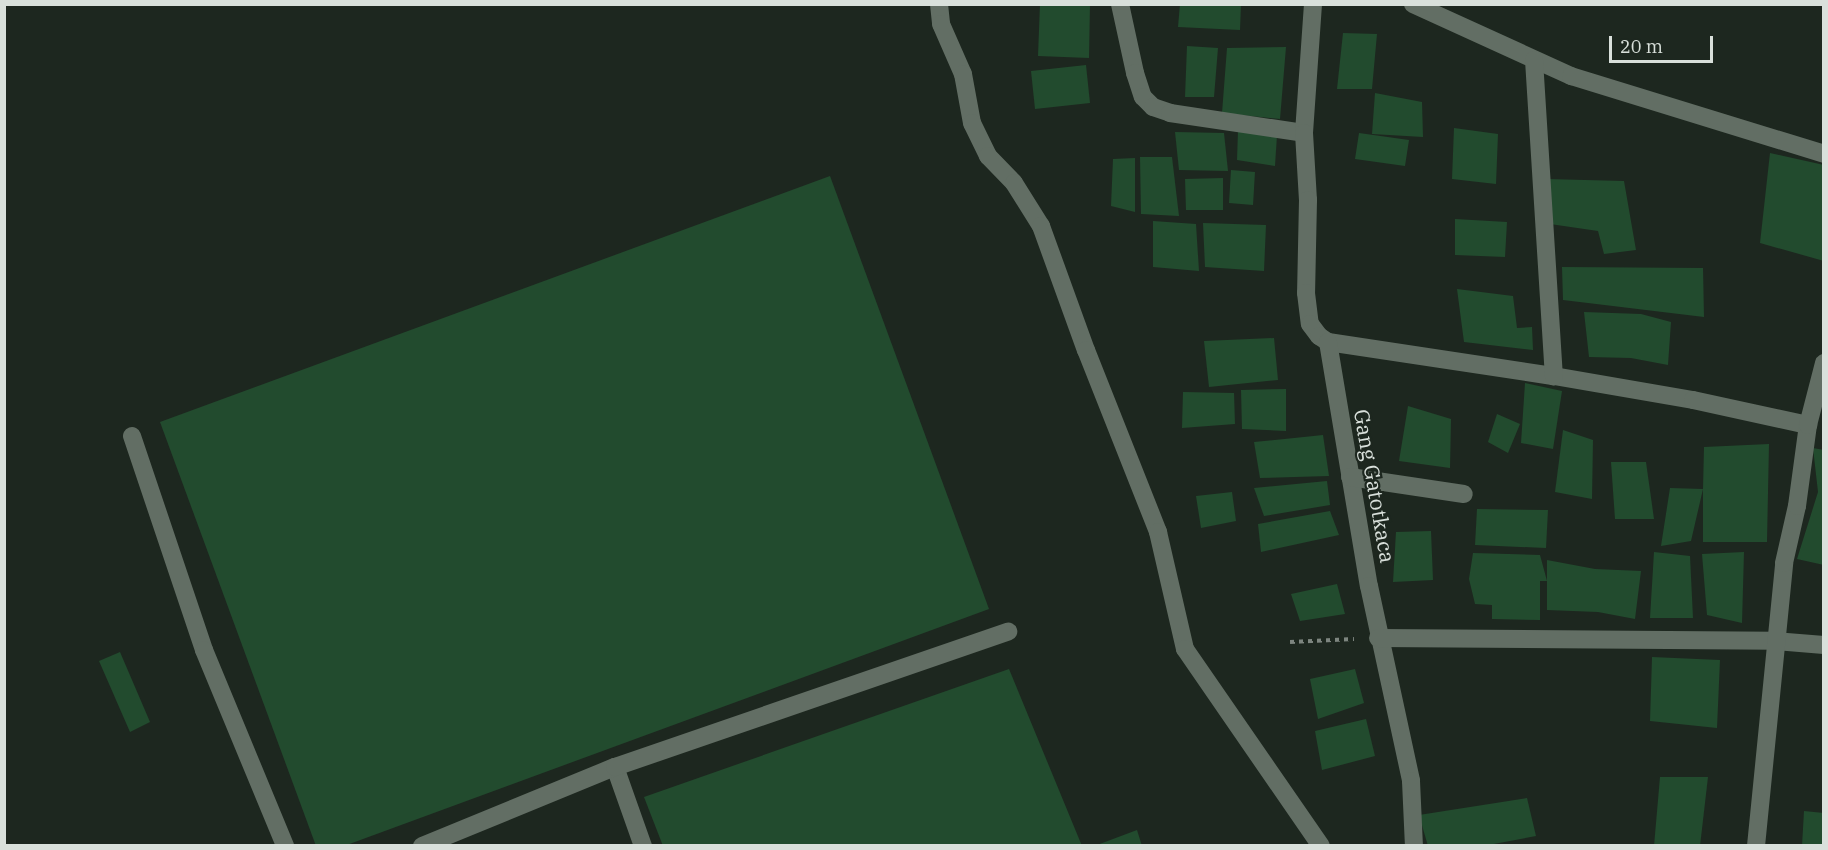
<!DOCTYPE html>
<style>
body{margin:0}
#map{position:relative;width:1828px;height:850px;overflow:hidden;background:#1d271f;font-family:"IBM Plex Serif",serif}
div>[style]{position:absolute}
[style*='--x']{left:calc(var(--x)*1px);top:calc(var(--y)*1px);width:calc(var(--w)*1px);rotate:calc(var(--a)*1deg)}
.building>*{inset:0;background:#224b2e}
.path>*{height:4px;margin-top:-2px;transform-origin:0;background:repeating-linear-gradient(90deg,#7d857f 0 4.5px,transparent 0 9px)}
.minor>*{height:18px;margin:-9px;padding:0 9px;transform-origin:9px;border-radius:9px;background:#626e64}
span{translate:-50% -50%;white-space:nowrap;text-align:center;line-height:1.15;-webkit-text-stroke:4.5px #1d271f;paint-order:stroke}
.street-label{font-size:21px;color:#d9e0db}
.frame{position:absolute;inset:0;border:6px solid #d9e0db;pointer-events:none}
.scale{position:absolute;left:1609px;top:36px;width:104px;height:27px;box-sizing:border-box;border:3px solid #d9e0db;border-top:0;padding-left:8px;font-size:18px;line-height:21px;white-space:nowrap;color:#d9e0db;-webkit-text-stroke:4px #1d271f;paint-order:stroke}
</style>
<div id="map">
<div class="building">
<i style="clip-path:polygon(1040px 4px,1090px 4px,1089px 58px,1038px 56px)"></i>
<i style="clip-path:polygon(1180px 4px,1241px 4px,1240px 30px,1178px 27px)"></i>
<i style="clip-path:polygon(1343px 33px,1377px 34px,1372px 89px,1337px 89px)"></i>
<i style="clip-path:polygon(1187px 46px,1218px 48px,1214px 97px,1185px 97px)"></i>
<i style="clip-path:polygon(1286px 47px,1280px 119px,1222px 113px,1227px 48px)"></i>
<i style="clip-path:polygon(1086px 65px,1090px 103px,1035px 109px,1031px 71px)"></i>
<i style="clip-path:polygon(1375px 93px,1422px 102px,1423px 137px,1372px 134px)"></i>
<i style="clip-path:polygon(1454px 128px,1498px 134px,1496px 184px,1452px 179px)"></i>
<i style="clip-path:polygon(1238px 131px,1277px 135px,1275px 166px,1237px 160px)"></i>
<i style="clip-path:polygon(1175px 132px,1224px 133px,1228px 171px,1179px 170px)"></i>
<i style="clip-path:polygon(1359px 133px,1409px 140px,1405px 166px,1355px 159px)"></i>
<i style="clip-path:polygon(1770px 153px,1824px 165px,1824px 261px,1760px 243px)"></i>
<i style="clip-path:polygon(1140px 157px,1172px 157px,1179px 216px,1141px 214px)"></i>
<i style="clip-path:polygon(1135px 158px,1135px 212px,1111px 206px,1113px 159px)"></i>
<i style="clip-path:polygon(1231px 170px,1255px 172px,1253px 205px,1229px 203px)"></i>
<i style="clip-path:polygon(830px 176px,989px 609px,344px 846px,316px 846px,160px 422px)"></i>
<i style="clip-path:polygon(1223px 178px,1223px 210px,1186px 210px,1185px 179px)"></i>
<i style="clip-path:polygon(1546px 179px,1624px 181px,1636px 250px,1604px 254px,1598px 231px,1550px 224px)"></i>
<i style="clip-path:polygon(1455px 219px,1507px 222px,1505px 257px,1455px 255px)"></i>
<i style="clip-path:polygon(1153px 221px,1196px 224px,1199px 271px,1153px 267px)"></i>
<i style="clip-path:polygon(1203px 223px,1266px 225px,1264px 271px,1205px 267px)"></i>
<i style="clip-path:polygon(1562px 267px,1703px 268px,1704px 317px,1563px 300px)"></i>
<i style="clip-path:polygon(1457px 289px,1513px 296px,1517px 328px,1532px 327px,1533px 350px,1464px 342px)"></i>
<i style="clip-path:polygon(1584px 312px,1641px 314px,1671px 322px,1668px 365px,1631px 358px,1589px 357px)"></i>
<i style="clip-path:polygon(1274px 338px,1278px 380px,1209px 387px,1204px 341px)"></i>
<i style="clip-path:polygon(1525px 383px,1562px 391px,1553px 449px,1521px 443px)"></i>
<i style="clip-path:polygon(1286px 389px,1286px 431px,1242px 429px,1241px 390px)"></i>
<i style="clip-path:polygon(1183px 392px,1234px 393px,1235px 424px,1182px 428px)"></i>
<i style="clip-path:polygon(1408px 406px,1451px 419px,1450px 468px,1399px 461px)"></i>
<i style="clip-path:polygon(1497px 414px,1520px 424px,1508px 453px,1488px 442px)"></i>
<i style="clip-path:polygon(1563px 430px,1593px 440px,1592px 499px,1555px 492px)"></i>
<i style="clip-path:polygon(1323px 435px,1329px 476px,1260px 478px,1254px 442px)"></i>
<i style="clip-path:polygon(1769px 444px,1767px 542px,1703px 542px,1703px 489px,1691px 541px,1661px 546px,1670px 488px,1703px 489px,1704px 447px)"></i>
<i style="clip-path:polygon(1813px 448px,1824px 450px,1824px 565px,1797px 559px,1818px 492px)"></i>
<i style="clip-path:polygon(1611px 462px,1646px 462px,1654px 519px,1615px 519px)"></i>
<i style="clip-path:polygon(1327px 481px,1330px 505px,1264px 516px,1254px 488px)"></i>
<i style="clip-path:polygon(1232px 492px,1236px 521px,1201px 528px,1196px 496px)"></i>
<i style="clip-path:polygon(1477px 509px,1548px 510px,1546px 548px,1475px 545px)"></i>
<i style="clip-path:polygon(1330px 511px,1339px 535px,1261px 552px,1258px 524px)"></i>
<i style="clip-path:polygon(1431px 531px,1433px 580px,1393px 582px,1396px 532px)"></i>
<i style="clip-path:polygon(1654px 552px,1690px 556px,1693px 618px,1650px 618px)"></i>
<i style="clip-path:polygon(1744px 552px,1742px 623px,1707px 615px,1702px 554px)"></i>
<i style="clip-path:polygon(1473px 553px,1540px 555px,1547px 581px,1547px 560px,1595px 569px,1641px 571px,1635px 619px,1598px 612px,1547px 610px,1547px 581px,1540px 581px,1540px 620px,1492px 619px,1492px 605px,1475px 604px,1469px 579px)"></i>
<i style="clip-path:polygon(1337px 584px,1345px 614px,1300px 621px,1291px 594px)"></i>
<i style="clip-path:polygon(120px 652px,150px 722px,130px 732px,99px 661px)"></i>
<i style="clip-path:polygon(1652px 657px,1720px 660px,1717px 728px,1650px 721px)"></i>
<i style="clip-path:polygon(1009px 669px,1082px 846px,663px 846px,644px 797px)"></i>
<i style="clip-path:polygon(1355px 669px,1364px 703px,1318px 719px,1310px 679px)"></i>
<i style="clip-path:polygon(1366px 719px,1375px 756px,1322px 770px,1315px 731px)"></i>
<i style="clip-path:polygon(1660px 777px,1708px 777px,1700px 846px,1654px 846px)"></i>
<i style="clip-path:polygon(1527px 798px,1536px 836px,1483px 846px,1428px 846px,1419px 815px)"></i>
<i style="clip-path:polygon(1804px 811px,1824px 813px,1824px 846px,1802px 846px)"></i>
<i style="clip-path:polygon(1137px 830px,1142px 846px,1097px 846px,1097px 845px)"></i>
</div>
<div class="path">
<i style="--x:1290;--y:642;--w:64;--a:-2.7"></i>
</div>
<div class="minor">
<i style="--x:939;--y:4;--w:20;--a:84"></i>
<i style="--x:941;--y:24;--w:55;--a:66.3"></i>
<i style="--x:963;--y:74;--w:50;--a:79.6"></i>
<i style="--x:972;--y:123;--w:37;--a:64"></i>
<i style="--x:988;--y:156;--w:37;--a:46"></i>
<i style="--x:1014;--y:183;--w:51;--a:57.9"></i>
<i style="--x:1041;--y:226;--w:132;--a:70.1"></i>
<i style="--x:1086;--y:350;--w:196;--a:68.4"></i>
<i style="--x:1158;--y:532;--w:120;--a:77"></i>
<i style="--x:1185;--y:649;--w:239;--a:55.4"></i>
<i style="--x:1120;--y:4;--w:71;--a:77.7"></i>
<i style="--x:1135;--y:73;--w:25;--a:72"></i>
<i style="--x:1143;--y:97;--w:14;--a:45"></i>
<i style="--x:1153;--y:107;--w:18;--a:19"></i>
<i style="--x:1170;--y:113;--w:135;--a:8.5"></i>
<i style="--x:1313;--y:4;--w:129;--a:94"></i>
<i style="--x:1304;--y:133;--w:67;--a:86.6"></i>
<i style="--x:1308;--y:200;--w:93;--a:91.2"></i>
<i style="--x:1306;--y:293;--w:31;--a:83"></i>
<i style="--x:1310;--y:324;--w:15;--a:53"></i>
<i style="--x:1319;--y:336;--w:11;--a:34"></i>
<i style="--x:1328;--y:342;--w:229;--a:8.6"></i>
<i style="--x:1554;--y:376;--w:141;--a:9.8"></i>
<i style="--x:1693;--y:400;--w:118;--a:12.3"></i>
<i style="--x:1413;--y:4;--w:174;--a:24.5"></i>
<i style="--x:1571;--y:76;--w:265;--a:17.1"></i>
<i style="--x:1534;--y:60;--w:317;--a:86.4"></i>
<i style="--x:1328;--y:342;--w:247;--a:80.5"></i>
<i style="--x:1369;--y:586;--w:199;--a:77.8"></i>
<i style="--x:1411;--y:781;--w:65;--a:87.4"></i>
<i style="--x:132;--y:436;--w:226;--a:71.4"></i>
<i style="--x:204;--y:650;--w:212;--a:67.5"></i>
<i style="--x:1350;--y:477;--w:115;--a:8.5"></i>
<i style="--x:1378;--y:638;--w:398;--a:0.4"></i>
<i style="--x:1776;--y:641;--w:48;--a:4.8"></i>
<i style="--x:615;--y:767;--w:84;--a:70.5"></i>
<i style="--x:422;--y:846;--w:209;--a:-22.3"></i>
<i style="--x:615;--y:767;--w:416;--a:-19"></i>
<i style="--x:1756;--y:846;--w:284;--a:-84.3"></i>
<i style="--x:1784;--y:563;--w:58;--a:-77.2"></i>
<i style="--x:1797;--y:506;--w:82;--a:-82.3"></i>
<i style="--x:1808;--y:425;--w:64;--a:-75.5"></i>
</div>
<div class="street-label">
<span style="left:1375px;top:486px;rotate:80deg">Gang Gatotkaca</span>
</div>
<div class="frame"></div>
<div class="scale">20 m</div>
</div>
